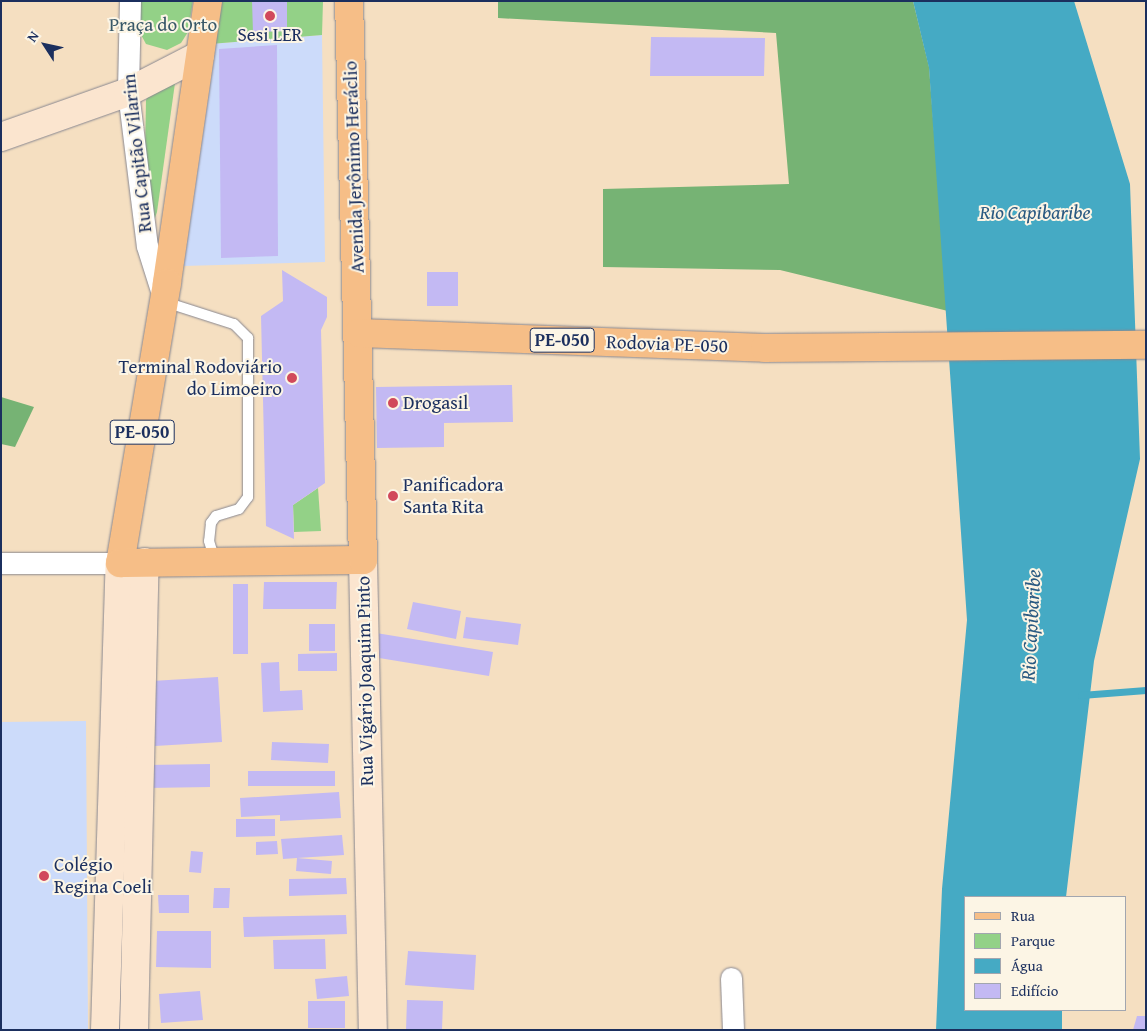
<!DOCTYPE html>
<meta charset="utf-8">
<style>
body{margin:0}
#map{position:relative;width:1147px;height:1031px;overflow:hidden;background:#f5dfc1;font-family:"Gentium Book Plus",serif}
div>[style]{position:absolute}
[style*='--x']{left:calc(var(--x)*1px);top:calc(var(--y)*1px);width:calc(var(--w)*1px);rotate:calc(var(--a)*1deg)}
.built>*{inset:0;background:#ccdbfa}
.green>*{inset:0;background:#93d187}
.forest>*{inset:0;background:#76b374}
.water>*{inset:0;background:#45aac4}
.stream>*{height:7px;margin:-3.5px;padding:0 3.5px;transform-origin:3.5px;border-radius:3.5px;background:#45aac4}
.building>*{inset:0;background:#c3b9f3}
.roads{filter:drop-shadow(0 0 1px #888790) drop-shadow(0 0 1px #888790)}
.lane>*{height:10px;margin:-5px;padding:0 5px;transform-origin:5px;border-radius:5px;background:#fff}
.street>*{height:21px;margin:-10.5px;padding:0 10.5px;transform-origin:10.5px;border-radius:10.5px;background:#fff}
.secondary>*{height:28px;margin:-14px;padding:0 14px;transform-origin:14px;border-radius:14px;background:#fbe5cf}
.primary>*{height:28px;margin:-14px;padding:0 14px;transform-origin:14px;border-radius:14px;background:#f6be87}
.dots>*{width:14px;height:14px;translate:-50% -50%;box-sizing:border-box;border:2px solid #fcf5e5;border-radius:50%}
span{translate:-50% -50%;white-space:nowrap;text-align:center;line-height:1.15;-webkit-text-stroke:4px #fcf5e5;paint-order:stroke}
.shield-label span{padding:1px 4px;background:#fcf5e5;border:1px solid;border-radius:4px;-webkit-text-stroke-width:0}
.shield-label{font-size:18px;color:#1b2f5e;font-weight:700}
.park-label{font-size:19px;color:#395868}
.poi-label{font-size:19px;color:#1b2f5e}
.right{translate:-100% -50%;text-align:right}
.left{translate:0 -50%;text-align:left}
.street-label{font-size:19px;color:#1b2f5e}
.water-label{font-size:20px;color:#2a5a82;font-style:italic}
.frame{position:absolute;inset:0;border:2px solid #1b2f5e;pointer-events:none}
.legend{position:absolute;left:964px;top:896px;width:162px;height:115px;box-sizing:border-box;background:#fcf5e5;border:1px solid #a2a6af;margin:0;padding:6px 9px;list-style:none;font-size:15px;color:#1b2f5e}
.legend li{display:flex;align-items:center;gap:10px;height:25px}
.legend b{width:25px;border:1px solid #a2a6af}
.north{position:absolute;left:20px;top:20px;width:50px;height:50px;-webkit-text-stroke:4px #fcf5e5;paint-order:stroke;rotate:305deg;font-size:14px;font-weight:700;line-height:20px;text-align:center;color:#1b2f5e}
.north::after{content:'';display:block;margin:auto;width:18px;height:22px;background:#1b2f5e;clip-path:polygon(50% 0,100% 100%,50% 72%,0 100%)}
</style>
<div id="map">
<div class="built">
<i style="clip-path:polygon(322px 35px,325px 262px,182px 266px,210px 44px)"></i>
<i style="clip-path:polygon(86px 721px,88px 1030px,1px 1030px,1px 722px)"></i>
</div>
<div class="green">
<i style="clip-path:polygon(140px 1px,193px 1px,188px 32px,181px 43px,167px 50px,146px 44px,138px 29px)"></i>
<i style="clip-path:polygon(219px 1px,323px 1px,322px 35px,210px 44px)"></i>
<i style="clip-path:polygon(175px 83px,157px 212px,154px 221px,145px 152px,146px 100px,153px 86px)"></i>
<i style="clip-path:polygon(318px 488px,321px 531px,294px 532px,293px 505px)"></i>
</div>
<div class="forest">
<i style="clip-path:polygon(498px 1px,913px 1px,929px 67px,948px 311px,780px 270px,603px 267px,603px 189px,789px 184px,776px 33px,498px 18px)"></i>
<i style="clip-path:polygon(1px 397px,34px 407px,15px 447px,1px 444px)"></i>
</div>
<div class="water">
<i style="clip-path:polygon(913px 1px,1074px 1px,1130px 184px,1140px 459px,1094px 661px,1066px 897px,966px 897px,966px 1010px,1062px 1010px,1062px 1030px,936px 1030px,942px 889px,967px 620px,929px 68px)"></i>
</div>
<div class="stream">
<i style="--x:1081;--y:695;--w:65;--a:-4.4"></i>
</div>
<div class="building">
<i style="clip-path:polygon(252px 1px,287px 1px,287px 31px,253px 32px)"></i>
<i style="clip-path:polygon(651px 37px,765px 38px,764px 76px,650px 76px)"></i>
<i style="clip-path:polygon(277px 45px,278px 256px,221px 258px,219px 49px)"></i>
<i style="clip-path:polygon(282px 270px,327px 297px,327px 317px,321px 330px,325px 483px,293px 505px,294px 539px,266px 526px,261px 316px,283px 301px)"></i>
<i style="clip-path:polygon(427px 272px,458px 272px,458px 306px,427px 306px)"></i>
<i style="clip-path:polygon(512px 385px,513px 422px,444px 423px,444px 447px,377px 448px,376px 387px)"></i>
<i style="clip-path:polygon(264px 582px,337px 582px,336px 609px,263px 609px)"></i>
<i style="clip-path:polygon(233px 584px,248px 584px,248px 654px,233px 654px)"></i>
<i style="clip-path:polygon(413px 602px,461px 611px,456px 639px,407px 629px)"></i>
<i style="clip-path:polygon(466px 617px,521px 624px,518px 645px,463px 638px)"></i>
<i style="clip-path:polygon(309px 624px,335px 624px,335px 651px,309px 651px)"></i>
<i style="clip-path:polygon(376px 633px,493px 652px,489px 676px,373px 657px)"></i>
<i style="clip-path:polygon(337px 653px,337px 671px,298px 671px,298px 654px)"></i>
<i style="clip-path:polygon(279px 662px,280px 691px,302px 690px,303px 710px,263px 712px,261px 663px)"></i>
<i style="clip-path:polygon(218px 677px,222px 742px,155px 746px,152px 681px)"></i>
<i style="clip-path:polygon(272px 742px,329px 744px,328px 763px,271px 760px)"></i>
<i style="clip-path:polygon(210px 764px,210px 787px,147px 788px,147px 765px)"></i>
<i style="clip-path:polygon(248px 771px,335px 771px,335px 786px,248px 786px)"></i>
<i style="clip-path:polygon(339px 792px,341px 818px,280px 821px,280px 815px,241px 817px,240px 798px)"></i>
<i style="clip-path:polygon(236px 819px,275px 819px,275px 836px,236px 837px)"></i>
<i style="clip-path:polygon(342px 835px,344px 855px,297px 858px,332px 861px,331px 874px,296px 871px,297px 858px,283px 859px,281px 839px)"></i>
<i style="clip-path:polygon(277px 841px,278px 854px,256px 855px,256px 842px)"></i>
<i style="clip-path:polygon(191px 851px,203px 852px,201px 873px,189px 872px)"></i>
<i style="clip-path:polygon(346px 878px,347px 894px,289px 896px,289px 879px)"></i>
<i style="clip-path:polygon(214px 888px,230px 888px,229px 908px,213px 908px)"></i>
<i style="clip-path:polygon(158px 895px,189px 895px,189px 913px,159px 913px)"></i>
<i style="clip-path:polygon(346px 915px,347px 934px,244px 937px,243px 917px)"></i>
<i style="clip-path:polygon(157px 931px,211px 931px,211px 968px,156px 967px)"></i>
<i style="clip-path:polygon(325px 939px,326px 969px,274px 969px,273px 940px)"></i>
<i style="clip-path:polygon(408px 951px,476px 955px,474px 990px,405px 985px)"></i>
<i style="clip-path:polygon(347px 976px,349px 996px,317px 999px,315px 979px)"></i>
<i style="clip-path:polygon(200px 991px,203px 1020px,161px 1023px,159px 994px)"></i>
<i style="clip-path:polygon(407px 1000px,443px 1001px,442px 1030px,406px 1030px)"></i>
<i style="clip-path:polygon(308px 1001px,345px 1001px,345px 1028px,308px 1028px)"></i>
<i style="clip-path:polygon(1137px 1016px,1146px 1016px,1146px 1030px,1133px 1030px)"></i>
</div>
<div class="roads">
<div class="lane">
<i style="--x:165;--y:302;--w:72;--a:17.7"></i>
<i style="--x:234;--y:324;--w:20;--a:45"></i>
<i style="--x:248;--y:338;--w:159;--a:90"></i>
<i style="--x:248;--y:497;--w:15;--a:127"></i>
<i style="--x:239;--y:509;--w:24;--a:163"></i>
<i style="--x:216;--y:516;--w:9;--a:126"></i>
<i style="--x:211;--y:523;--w:18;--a:96"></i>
<i style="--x:209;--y:541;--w:21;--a:73"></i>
</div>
<div class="street">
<i style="--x:130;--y:1;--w:91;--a:91.3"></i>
<i style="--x:128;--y:92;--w:155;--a:83"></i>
<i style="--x:147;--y:246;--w:57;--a:72.5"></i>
<i style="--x:1;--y:563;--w:119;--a:0"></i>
<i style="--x:731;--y:978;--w:52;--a:87.8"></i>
</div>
<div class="secondary">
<i style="--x:1;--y:137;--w:135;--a:-19.5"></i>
<i style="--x:128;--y:92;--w:81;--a:-27.2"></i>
<i style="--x:363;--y:560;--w:470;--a:88.8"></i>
<i style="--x:105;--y:1030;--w:467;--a:-88.2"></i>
<i style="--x:134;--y:1030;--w:468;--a:-88.7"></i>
</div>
<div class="primary">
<i style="--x:208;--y:1;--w:285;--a:98.3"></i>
<i style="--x:167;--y:283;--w:284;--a:99.5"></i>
<i style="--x:120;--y:563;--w:243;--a:-0.7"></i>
<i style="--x:363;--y:560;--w:559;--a:-91.43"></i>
<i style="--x:359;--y:333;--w:406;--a:2.1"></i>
<i style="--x:765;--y:348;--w:381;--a:-0.5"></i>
</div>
</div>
<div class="dots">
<i style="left:270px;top:16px;background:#d1495b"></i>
<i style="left:292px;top:378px;background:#d1495b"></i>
<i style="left:393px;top:403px;background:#d1495b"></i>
<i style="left:393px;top:496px;background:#d1495b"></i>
<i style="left:44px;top:876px;background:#d1495b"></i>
</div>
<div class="shield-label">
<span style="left:562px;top:340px">PE-050</span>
<span style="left:142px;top:432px">PE-050</span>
</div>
<div class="park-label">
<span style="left:163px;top:25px">Praça do Orto</span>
</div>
<div class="poi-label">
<span style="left:270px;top:35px">Sesi LER</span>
<span class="right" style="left:282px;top:378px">Terminal Rodoviário<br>do Limoeiro</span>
<span class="left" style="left:403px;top:403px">Drogasil</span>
<span class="left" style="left:403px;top:496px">Panificadora<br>Santa Rita</span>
<span class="left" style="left:54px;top:876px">Colégio<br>Regina Coeli</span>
</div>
<div class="street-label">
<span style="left:137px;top:153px;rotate:-96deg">Rua Capitão Vilarim</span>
<span style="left:354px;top:167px;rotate:-92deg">Avenida Jerônimo Heráclio</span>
<span style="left:667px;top:344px;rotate:2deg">Rodovia PE-050</span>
<span style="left:365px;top:681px;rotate:-91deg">Rua Vigário Joaquim Pinto</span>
</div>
<div class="water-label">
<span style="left:1035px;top:211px">Rio Capibaribe</span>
<span style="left:1030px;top:625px;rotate:-87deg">Rio Capibaribe</span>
</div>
<div class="frame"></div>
<ul class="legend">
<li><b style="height:6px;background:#f6be87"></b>Rua</li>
<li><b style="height:14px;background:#93d187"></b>Parque</li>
<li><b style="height:14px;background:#45aac4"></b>Água</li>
<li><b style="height:14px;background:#c3b9f3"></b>Edifício</li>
</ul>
<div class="north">N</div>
</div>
